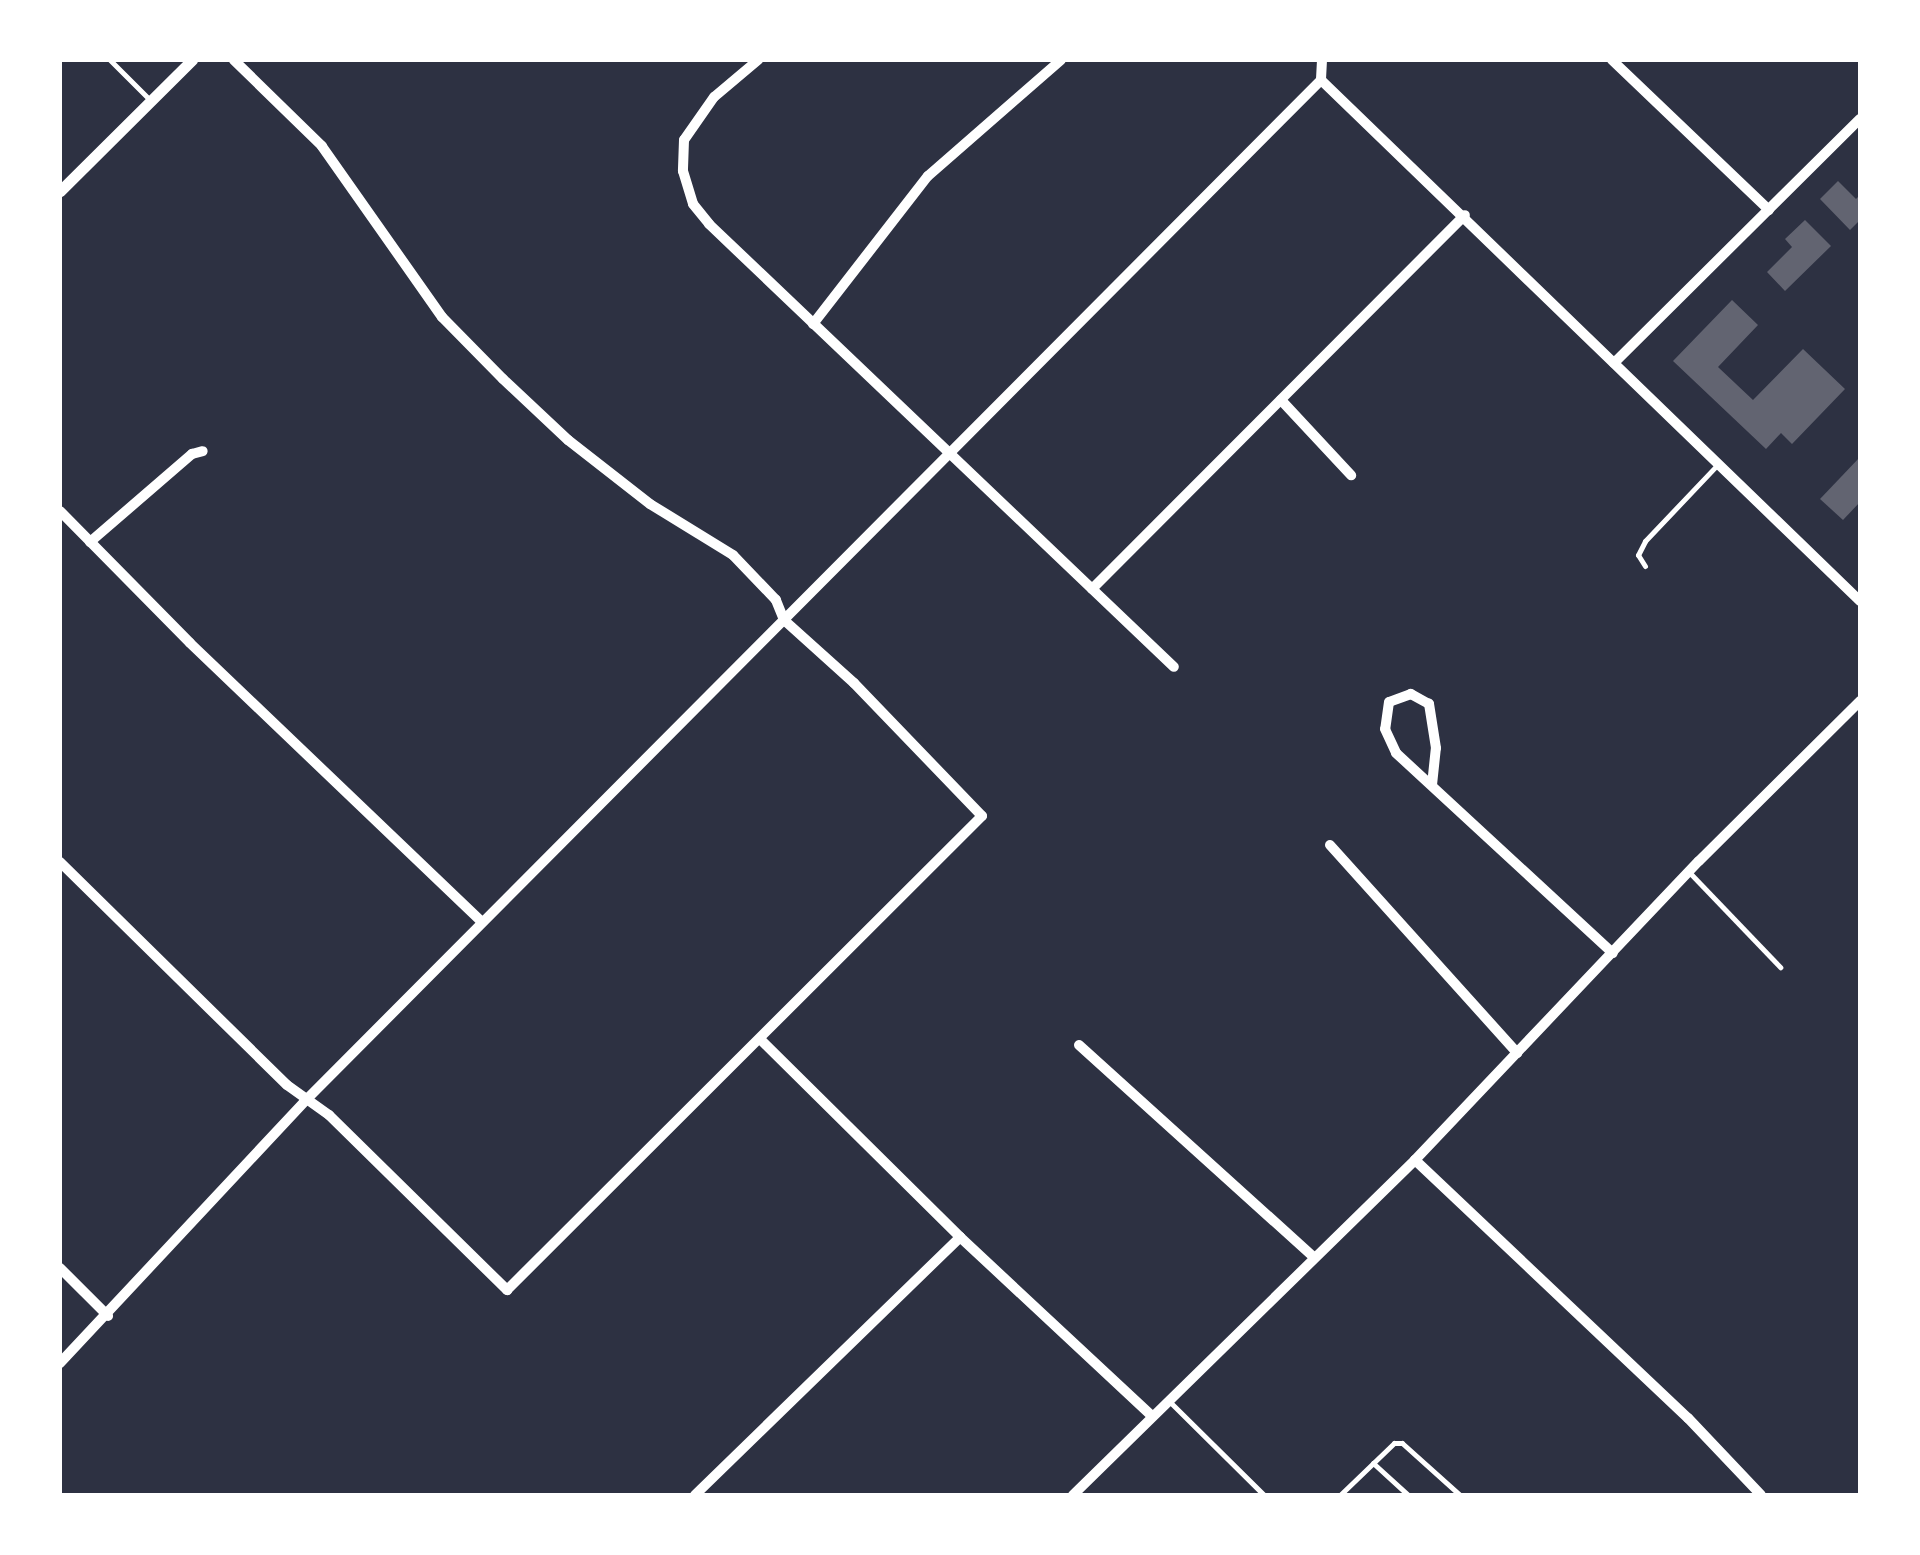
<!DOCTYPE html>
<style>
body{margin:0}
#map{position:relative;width:1920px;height:1555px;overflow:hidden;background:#2d3142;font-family:Karla,sans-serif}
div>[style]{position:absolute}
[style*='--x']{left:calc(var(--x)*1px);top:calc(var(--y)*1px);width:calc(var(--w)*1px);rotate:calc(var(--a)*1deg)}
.building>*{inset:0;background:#626471}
.service>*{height:5px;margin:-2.5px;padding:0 2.5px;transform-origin:2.5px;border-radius:2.5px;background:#fff}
.minor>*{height:10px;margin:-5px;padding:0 5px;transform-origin:5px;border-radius:5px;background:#fff}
.tertiary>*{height:11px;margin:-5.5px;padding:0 5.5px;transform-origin:5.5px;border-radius:5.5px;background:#fff}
span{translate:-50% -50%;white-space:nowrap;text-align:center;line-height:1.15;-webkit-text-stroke:10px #fff;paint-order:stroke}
.frame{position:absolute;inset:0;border:62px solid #fff;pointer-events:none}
</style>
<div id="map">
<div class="building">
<i style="clip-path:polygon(1838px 181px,1856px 199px,1860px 195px,1860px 220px,1850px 230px,1820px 199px)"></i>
<i style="clip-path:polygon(1805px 220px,1831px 246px,1785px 291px,1767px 272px,1792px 247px,1785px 239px)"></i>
<i style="clip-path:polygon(1732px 300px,1758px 325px,1718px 367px,1753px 400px,1803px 349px,1845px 389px,1792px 444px,1781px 433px,1766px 449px,1673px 361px)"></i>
<i style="clip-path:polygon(1860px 457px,1860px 502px,1843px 520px,1820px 499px)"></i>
</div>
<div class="service">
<i style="--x:110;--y:60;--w:57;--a:45"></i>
<i style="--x:1645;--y:566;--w:13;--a:-122"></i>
<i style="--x:1638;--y:555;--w:16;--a:-63"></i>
<i style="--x:1645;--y:541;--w:106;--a:-46.5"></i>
<i style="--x:1689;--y:872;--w:132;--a:46.2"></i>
<i style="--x:1170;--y:1402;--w:132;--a:44.7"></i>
<i style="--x:1373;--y:1463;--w:47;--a:42.4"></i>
<i style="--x:1340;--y:1495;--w:75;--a:-43.9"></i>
<i style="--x:1394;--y:1443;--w:8;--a:0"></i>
<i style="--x:1402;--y:1443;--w:78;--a:41.9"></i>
</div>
<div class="minor">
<i style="--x:758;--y:60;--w:57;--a:139.9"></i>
<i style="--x:714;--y:97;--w:52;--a:124.9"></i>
<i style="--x:684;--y:140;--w:31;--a:92"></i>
<i style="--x:683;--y:171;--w:34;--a:73"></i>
<i style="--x:693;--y:204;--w:26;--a:51"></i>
<i style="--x:709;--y:224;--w:642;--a:43.61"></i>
<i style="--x:1322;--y:60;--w:20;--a:93"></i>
<i style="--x:1321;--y:80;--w:750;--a:44.03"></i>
<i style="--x:1612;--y:60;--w:217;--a:43.7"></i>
<i style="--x:813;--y:324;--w:187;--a:-52.2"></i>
<i style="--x:928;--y:176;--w:176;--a:-41.1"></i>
<i style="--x:1614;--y:363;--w:346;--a:-44.8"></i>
<i style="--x:1281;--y:400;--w:103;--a:47"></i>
<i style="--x:60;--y:511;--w:185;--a:45.4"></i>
<i style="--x:190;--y:643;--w:404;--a:43.7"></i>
<i style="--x:90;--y:542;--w:135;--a:-40.8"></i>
<i style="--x:192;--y:454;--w:11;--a:-15"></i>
<i style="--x:1092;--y:589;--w:528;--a:-45.08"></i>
<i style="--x:1432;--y:785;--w:37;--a:-84"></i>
<i style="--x:1436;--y:748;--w:45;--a:-99"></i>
<i style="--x:1429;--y:704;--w:21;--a:-151"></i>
<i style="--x:1411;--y:694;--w:23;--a:160"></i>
<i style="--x:1389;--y:702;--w:27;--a:98"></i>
<i style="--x:1385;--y:729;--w:26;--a:65"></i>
<i style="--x:1396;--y:753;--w:295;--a:42.7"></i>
<i style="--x:1330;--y:845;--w:280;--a:48"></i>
<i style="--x:60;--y:862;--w:318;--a:44.5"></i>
<i style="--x:287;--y:1085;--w:52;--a:35.5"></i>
<i style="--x:329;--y:1115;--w:250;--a:44.5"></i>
<i style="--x:507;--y:1290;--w:671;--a:-44.94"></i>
<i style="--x:982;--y:816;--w:185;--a:-133.9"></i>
<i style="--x:854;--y:683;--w:94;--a:-138"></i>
<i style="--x:784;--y:620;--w:22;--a:-112"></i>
<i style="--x:776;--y:600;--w:62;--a:-133.7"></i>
<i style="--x:733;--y:555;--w:97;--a:-148.4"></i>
<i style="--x:650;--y:504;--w:104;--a:-142"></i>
<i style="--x:568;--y:440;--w:89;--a:-136.8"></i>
<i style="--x:503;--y:379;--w:87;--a:-134.5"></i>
<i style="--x:442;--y:317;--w:209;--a:-125.1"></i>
<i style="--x:322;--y:146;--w:123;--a:-135.7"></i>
<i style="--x:760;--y:1039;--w:281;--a:44.7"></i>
<i style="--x:960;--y:1237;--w:261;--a:43"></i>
<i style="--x:1079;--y:1045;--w:316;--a:42.1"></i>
<i style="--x:1415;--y:1160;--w:376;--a:43.4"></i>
<i style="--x:1688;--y:1418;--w:106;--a:46.5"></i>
<i style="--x:60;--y:1268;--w:68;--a:45"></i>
<i style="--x:60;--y:1363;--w:362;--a:-46.9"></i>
<i style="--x:307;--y:1099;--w:1438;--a:-45.14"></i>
<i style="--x:695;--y:1495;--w:370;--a:-44.2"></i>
<i style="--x:1073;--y:1495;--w:479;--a:-44.4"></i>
<i style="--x:1415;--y:1160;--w:412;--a:-46.5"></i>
<i style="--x:1699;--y:861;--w:227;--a:-44.8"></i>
</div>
<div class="tertiary">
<i style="--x:60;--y:191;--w:186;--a:-44.8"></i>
</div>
<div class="frame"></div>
</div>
